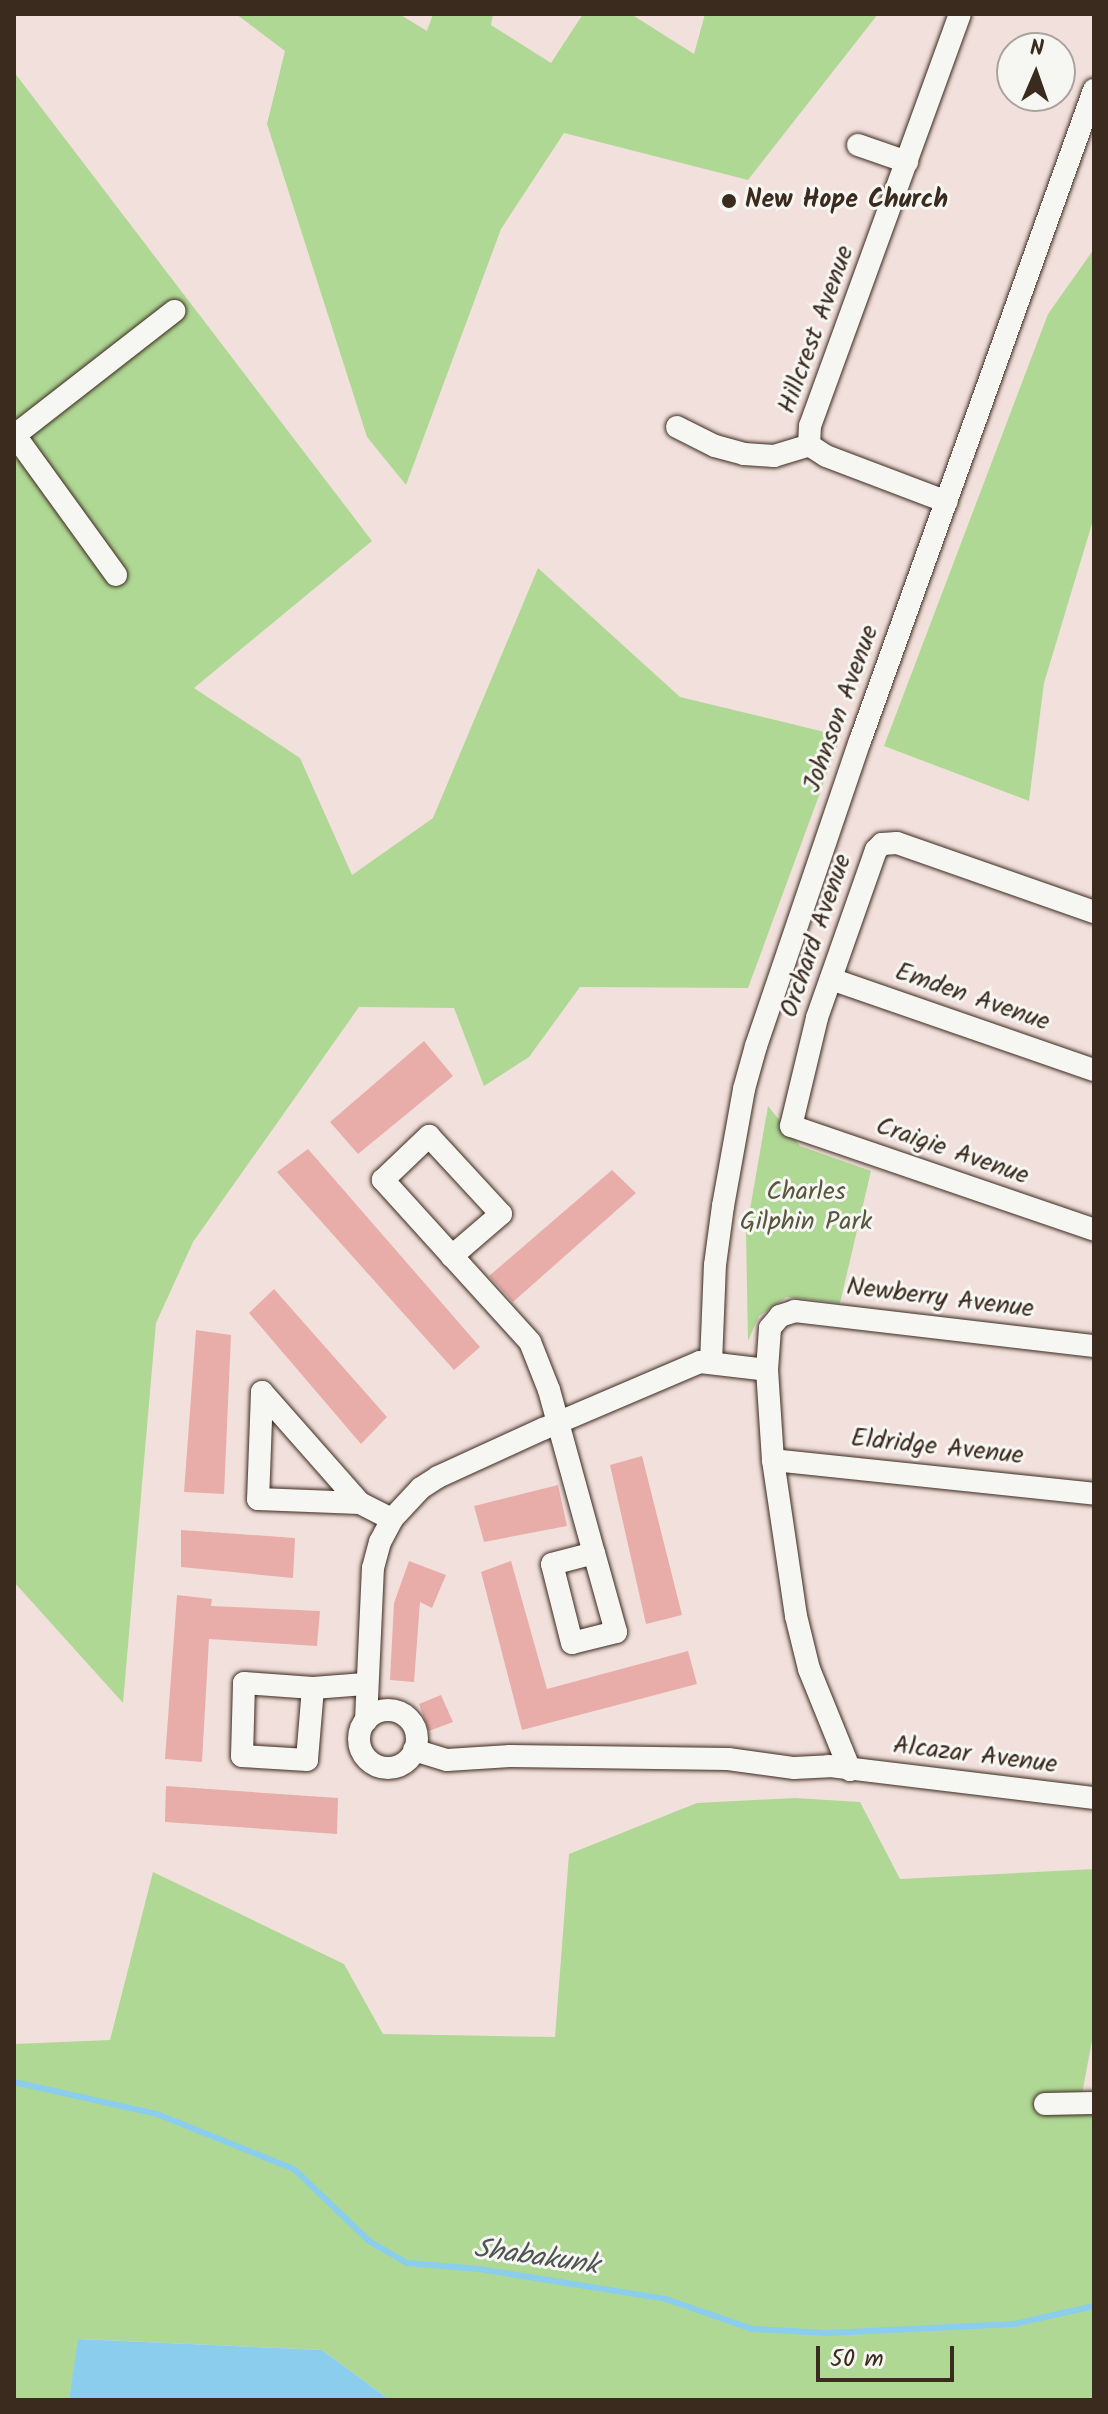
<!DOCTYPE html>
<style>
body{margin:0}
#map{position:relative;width:1108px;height:2414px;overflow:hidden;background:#f2e0dc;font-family:Kalam,sans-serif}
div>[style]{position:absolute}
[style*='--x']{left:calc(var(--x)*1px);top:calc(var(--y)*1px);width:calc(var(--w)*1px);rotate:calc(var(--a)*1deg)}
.green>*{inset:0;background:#b0d895}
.water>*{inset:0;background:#8bcded}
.stream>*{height:6px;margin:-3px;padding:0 3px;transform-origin:3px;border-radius:3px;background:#8bcded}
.building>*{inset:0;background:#e8ada8}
.roads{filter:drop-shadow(0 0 2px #3b2a1e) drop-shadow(0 0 2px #3b2a1e)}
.minor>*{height:22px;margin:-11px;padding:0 11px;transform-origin:11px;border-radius:11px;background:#f6f6f2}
.minor>.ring{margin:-11px;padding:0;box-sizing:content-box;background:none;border:22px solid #f6f6f2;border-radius:50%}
.dots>*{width:22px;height:22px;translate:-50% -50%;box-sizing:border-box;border:4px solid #f6f6f2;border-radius:50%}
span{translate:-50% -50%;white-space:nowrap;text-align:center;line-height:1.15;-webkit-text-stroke:6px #f6f6f2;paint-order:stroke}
.poi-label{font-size:26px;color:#3b2a1e;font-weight:700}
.left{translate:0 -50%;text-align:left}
.street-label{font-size:26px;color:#3b2a1e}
.park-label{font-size:26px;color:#58563c}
.water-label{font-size:28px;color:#4f5352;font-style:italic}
.frame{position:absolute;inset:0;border:16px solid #3b2a1e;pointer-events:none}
.north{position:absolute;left:996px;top:32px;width:80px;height:80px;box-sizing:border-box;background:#f6f6f2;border:2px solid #aba49d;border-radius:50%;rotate:2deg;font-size:22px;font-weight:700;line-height:32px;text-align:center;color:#3b2a1e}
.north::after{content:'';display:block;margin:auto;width:28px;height:36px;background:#3b2a1e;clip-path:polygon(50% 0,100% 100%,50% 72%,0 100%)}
.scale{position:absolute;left:816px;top:2346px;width:138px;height:36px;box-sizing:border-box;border:4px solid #3b2a1e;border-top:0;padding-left:10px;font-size:24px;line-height:28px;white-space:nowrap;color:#3b2a1e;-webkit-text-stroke:6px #f6f6f2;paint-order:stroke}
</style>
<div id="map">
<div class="green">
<i style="clip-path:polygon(236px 14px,399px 14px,427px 31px,433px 14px,493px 14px,491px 25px,551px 63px,583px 14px,631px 14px,694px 54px,705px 14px,878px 14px,748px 180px,564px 133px,501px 229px,406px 485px,367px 437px,267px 124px,285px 51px)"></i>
<i style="clip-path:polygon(14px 72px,372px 541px,194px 688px,300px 758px,352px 875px,433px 818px,538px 568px,680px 697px,841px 736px,748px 988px,580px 987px,529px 1057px,484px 1086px,454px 1008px,359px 1007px,193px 1242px,156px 1323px,123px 1703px,14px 1582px)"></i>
<i style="clip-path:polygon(1094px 249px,1094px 517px,1044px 683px,1029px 801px,884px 746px,1048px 314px)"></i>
<i style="clip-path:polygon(768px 1106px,800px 1146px,871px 1171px,840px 1303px,787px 1297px,759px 1316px,748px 1341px,746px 1232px)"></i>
<i style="clip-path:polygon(795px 1798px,860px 1802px,900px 1879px,1094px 1869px,1094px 2030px,1079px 2110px,1094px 2112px,1094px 2400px,390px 2400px,322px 2350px,79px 2339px,69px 2400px,14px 2400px,14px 2044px,110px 2040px,153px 1872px,344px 1964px,383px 2034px,555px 2037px,569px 1854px,697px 1803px)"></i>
</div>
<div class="water">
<i style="clip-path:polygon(78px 2339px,322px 2350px,390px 2400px,69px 2400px)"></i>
</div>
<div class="stream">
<i style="--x:14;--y:2082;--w:147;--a:12.6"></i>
<i style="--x:157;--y:2114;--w:148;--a:21.9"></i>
<i style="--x:294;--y:2169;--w:104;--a:43.8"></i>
<i style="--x:369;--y:2241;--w:44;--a:30.1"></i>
<i style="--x:407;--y:2263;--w:72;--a:4.8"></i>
<i style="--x:479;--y:2269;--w:189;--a:9.1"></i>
<i style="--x:666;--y:2299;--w:91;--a:19.2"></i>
<i style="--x:752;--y:2329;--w:76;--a:3"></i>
<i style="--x:828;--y:2333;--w:186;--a:-2.8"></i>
<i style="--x:1014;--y:2324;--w:82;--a:-12.7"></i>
</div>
<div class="building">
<i style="clip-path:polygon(424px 1041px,453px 1076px,358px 1154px,330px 1122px)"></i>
<i style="clip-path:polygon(308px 1149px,480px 1347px,454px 1370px,277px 1172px)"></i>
<i style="clip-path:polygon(612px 1170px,636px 1193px,513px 1302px,489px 1276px)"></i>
<i style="clip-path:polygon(274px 1289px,387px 1417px,361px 1444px,249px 1313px)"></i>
<i style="clip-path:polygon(196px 1330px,231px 1335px,224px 1494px,184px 1492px)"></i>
<i style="clip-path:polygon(642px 1456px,682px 1615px,646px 1624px,610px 1465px)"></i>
<i style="clip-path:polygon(558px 1485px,567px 1526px,484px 1542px,474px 1506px)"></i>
<i style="clip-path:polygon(181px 1530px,295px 1538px,293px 1578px,181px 1567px)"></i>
<i style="clip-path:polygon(409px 1561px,446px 1575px,432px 1608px,420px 1602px,414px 1682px,390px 1680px,394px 1603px)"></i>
<i style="clip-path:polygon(511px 1561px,547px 1689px,688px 1651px,697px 1684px,522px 1730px,481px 1572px)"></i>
<i style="clip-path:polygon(177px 1595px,212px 1599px,211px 1606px,320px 1611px,317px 1646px,209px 1639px,202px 1762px,165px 1759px)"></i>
<i style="clip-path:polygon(441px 1695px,453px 1722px,429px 1731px,419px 1704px)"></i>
<i style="clip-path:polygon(166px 1786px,338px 1798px,337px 1834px,165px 1822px)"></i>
</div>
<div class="roads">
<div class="minor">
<i style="--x:858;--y:145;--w:52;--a:19.1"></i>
<i style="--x:677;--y:427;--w:42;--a:26.6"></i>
<i style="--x:715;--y:446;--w:30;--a:15"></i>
<i style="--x:744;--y:454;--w:30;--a:4"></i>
<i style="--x:774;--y:456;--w:37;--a:-17"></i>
<i style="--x:14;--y:434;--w:174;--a:54.1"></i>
<i style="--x:15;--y:435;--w:202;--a:-37.9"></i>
<i style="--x:809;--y:445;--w:19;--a:-87"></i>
<i style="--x:810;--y:426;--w:438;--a:-70"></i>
<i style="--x:809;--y:445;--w:20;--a:33"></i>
<i style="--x:826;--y:456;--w:129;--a:20.8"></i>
<i style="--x:1094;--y:912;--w:209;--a:-160.7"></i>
<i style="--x:897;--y:843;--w:15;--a:176"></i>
<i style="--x:882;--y:844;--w:8;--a:135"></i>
<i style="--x:876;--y:850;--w:178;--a:109.4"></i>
<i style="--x:817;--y:1018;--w:111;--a:103.5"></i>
<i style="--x:791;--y:1126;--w:320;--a:18.9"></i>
<i style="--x:831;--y:979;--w:278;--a:19.1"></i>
<i style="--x:452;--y:1256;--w:103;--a:-132.2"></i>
<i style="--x:383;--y:1180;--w:64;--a:-43.7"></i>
<i style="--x:429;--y:1136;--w:106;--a:47.3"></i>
<i style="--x:501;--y:1214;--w:65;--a:139.4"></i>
<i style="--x:452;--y:1256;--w:116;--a:47.8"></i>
<i style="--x:530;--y:1342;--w:52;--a:68.4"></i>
<i style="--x:549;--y:1390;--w:169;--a:74.6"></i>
<i style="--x:711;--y:1363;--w:98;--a:-87.7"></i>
<i style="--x:715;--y:1265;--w:60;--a:-82.3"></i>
<i style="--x:723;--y:1206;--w:119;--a:-79.8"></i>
<i style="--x:744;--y:1089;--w:45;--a:-74.4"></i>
<i style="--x:756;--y:1046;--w:322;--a:-71.2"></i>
<i style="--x:860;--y:741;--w:692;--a:-70.23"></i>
<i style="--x:262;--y:1392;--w:107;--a:92.1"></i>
<i style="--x:258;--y:1499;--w:102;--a:2.2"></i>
<i style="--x:262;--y:1392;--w:148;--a:48.6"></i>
<i style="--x:360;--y:1503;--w:36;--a:27"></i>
<i style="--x:773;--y:1460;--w:323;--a:6"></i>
<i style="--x:594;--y:1553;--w:82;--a:74.4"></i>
<i style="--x:616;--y:1632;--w:45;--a:166"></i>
<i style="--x:572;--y:1643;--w:81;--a:-104.2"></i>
<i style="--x:552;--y:1564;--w:43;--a:-14.7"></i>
<i style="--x:313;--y:1688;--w:72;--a:94.8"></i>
<i style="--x:307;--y:1760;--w:65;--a:-176.5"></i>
<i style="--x:242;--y:1756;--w:73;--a:-88.4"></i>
<i style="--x:244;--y:1683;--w:69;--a:4.1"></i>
<i style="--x:313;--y:1688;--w:52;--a:-4.4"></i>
<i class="ring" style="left:359px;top:1710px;width:36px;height:36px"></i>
<i style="--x:366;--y:1721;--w:153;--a:-87.4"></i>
<i style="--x:373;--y:1568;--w:27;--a:-75"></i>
<i style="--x:380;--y:1542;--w:26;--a:-62"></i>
<i style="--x:392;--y:1519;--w:42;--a:-46.9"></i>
<i style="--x:421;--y:1488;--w:20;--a:-33"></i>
<i style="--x:438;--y:1477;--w:115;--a:-24.6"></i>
<i style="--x:543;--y:1429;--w:171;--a:-23.1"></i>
<i style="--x:700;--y:1362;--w:67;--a:6.8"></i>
<i style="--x:414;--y:1750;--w:34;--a:17"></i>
<i style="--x:447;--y:1760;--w:63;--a:-3.6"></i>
<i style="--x:510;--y:1756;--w:218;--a:0.8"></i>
<i style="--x:728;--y:1759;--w:67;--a:7.8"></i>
<i style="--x:794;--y:1768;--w:35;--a:-3"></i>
<i style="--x:829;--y:1766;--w:267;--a:6.9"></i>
<i style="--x:850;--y:1770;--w:109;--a:-112.1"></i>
<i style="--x:809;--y:1669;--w:55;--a:-103.8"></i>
<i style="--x:796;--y:1616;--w:158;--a:-98.4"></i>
<i style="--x:773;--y:1460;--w:90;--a:-93.8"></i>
<i style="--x:767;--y:1370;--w:42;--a:-85.9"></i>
<i style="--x:770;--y:1328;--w:16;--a:-50"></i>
<i style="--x:780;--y:1316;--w:16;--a:-18"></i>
<i style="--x:795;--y:1311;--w:301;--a:6.7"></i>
<i style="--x:1045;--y:2104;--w:49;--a:-1.2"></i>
</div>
</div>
<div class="dots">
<i style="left:729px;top:201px;background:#3b2a1e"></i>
</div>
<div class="poi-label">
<span class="left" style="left:745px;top:201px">New Hope Church</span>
</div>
<div class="street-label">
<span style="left:817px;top:330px;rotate:-70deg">Hillcrest Avenue</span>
<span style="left:842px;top:709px;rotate:-70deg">Johnson Avenue</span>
<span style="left:817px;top:936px;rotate:-71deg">Orchard Avenue</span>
<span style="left:972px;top:998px;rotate:19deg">Emden Avenue</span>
<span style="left:952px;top:1152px;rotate:19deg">Craigie Avenue</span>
<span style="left:940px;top:1299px;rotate:7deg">Newberry Avenue</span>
<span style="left:937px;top:1448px;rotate:6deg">Eldridge Avenue</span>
<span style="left:975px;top:1756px;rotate:7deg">Alcazar Avenue</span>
</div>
<div class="park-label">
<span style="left:806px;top:1208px">Charles<br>Gilphin Park</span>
</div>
<div class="water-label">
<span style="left:536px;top:2258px;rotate:8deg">Shabakunk</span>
</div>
<div class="frame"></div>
<div class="north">N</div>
<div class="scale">50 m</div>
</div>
